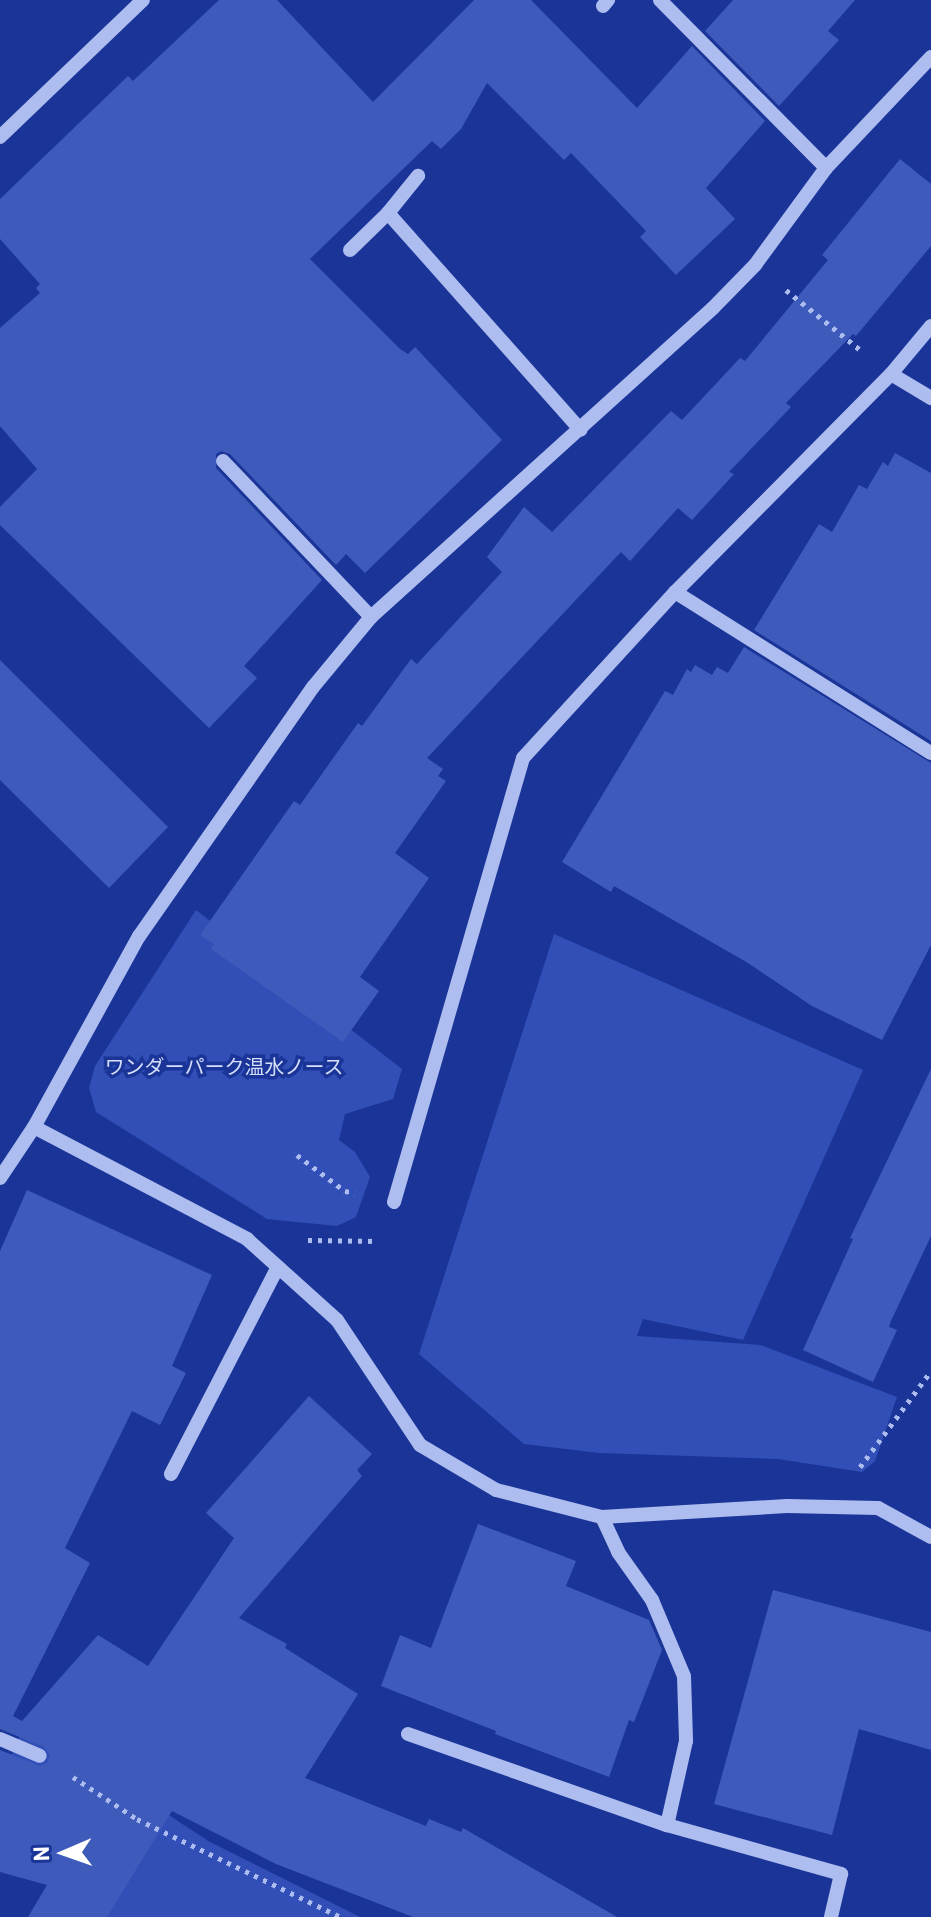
<!DOCTYPE html>
<meta charset="utf-8">
<style>
body{margin:0}
#map{position:relative;width:931px;height:1917px;overflow:hidden;background:#1a3597;font-family:Barlow,"Noto Sans JP",sans-serif}
div>[style]{position:absolute}
[style*='--x']{left:calc(var(--x)*1px);top:calc(var(--y)*1px);width:calc(var(--w)*1px);rotate:calc(var(--a)*1deg)}
.green>*{inset:0;background:#314fb7}
.building>*{inset:0;background:#3e5bbc}
.path>*{height:5px;margin-top:-2.5px;transform-origin:0;background:repeating-linear-gradient(90deg,#aebdf0 0 4px,transparent 0 10px)}
.minor>*{height:14px;margin:-7px;padding:0 7px;transform-origin:7px;border-radius:7px;background:#aebdf0}
span{translate:-50% -50%;white-space:nowrap;text-align:center;line-height:1.15;-webkit-text-stroke:7px #1a3597;paint-order:stroke}
.park-label{font-size:20px;color:#d5defb}
.north{position:absolute;left:24px;top:1813px;width:80px;height:80px;-webkit-text-stroke:6px #1a3597;paint-order:stroke;rotate:268deg;font-size:22px;font-weight:700;line-height:32px;text-align:center;color:#fff}
.north::after{content:'';display:block;margin:auto;width:28px;height:36px;background:#fff;clip-path:polygon(50% 0,100% 100%,50% 72%,0 100%)}
</style>
<div id="map">
<div class="green">
<i style="clip-path:polygon(196px 910px,402px 1069px,393px 1099px,345px 1114px,339px 1140px,355px 1152px,370px 1177px,356px 1217px,337px 1226px,267px 1219px,96px 1112px,89px 1088px,95px 1066px)"></i>
<i style="clip-path:polygon(554px 934px,863px 1070px,743px 1340px,643px 1319px,637px 1336px,761px 1345px,897px 1397px,875px 1461px,862px 1472px,778px 1459px,599px 1453px,524px 1444px,419px 1354px)"></i>
<i style="clip-path:polygon(26px 1722px,210px 1842px,360px 1917px,92px 1917px,0 1781px)"></i>
</div>
<div class="building">
<i style="clip-path:polygon(219px 0,277px 0,373px 102px,474px 0,531px 0,637px 108px,692px 46px,765px 121px,706px 188px,735px 219px,676px 275px,640px 237px,646px 231px,571px 153px,564px 160px,487px 83px,461px 129px,441px 149px,432px 141px,310px 259px,400px 349px,408px 354px,415px 347px,502px 440px,365px 573px,346px 554px,336px 565px,230px 454px,221px 451px,216px 454px,216px 468px,322px 580px,244px 666px,257px 678px,209px 728px,0 525px,0 507px,37px 469px,0 426px,0 328px,40px 293px,36px 288px,40px 284px,0 239px,0 199px,128px 76px,133px 81px)"></i>
<i style="clip-path:polygon(733px 0,855px 0,828px 31px,839px 40px,779px 106px,705px 31px)"></i>
<i style="clip-path:polygon(900px 159px,931px 184px,931px 246px,856px 336px,853px 334px,786px 403px,791px 407px,729px 472px,734px 474px,692px 520px,678px 508px,630px 561px,621px 552px,427px 758px,443px 769px,438px 776px,446px 781px,395px 853px,429px 878px,360px 977px,379px 991px,343px 1042px,211px 949px,214px 944px,200px 935px,294px 801px,300px 805px,358px 723px,362px 726px,411px 659px,417px 664px,502px 572px,487px 557px,524px 507px,552px 532px,671px 411px,682px 420px,740px 358px,745px 361px,828px 260px,822px 255px)"></i>
<i style="clip-path:polygon(895px 453px,931px 473px,931px 741px,754px 630px,819px 524px,832px 532px,859px 485px,867px 489px,883px 462px,888px 466px)"></i>
<i style="clip-path:polygon(744px 647px,931px 763px,931px 945px,882px 1040px,812px 1006px,748px 963px,614px 886px,611px 892px,562px 862px,665px 691px,673px 695px,687px 669px,691px 672px,695px 665px,712px 675px,717px 667px,728px 673px)"></i>
<i style="clip-path:polygon(0 660px,168px 827px,109px 888px,0 780px)"></i>
<i style="clip-path:polygon(931px 1069px,931px 1236px,891px 1321px,889px 1327px,897px 1330px,873px 1382px,803px 1350px,853px 1239px,850px 1238px)"></i>
<i style="clip-path:polygon(27px 1190px,212px 1275px,172px 1366px,186px 1373px,160px 1425px,132px 1411px,65px 1548px,90px 1563px,13px 1716px,22px 1721px,98px 1635px,148px 1666px,234px 1538px,206px 1513px,309px 1396px,372px 1454px,357px 1470px,362px 1476px,239px 1618px,287px 1644px,285px 1648px,358px 1694px,305px 1778px,426px 1826px,429px 1819px,461px 1832px,463px 1828px,617px 1917px,413px 1917px,276px 1864px,172px 1811px,107px 1917px,28px 1917px,47px 1885px,0 1872px,0 1750px,40px 1766px,47px 1763px,50px 1756px,44px 1747px,0 1729px,0 1251px)"></i>
<i style="clip-path:polygon(478px 1524px,576px 1561px,566px 1586px,649px 1620px,662px 1650px,634px 1722px,629px 1720px,609px 1777px,495px 1734px,496px 1731px,381px 1686px,400px 1635px,431px 1648px)"></i>
<i style="clip-path:polygon(773px 1590px,931px 1632px,931px 1750px,859px 1729px,832px 1835px,714px 1804px)"></i>
</div>
<div class="path">
<i style="--x:786;--y:290;--w:94;--a:38.9"></i>
<i style="--x:297;--y:1155;--w:60;--a:36.9"></i>
<i style="--x:345;--y:1191;--w:10;--a:11"></i>
<i style="--x:308;--y:1240;--w:70;--a:0.8"></i>
<i style="--x:860;--y:1467;--w:119;--a:-53.5"></i>
<i style="--x:73;--y:1777;--w:77;--a:33.3"></i>
<i style="--x:137;--y:1819;--w:226;--a:25.7"></i>
</div>
<div class="minor">
<i style="--x:660;--y:0;--w:236;--a:45.3"></i>
<i style="--x:603;--y:6;--w:8;--a:-50"></i>
<i style="--x:931;--y:57;--w:153;--a:133.4"></i>
<i style="--x:826;--y:168;--w:120;--a:126.2"></i>
<i style="--x:755;--y:265;--w:60;--a:134.3"></i>
<i style="--x:713;--y:308;--w:461;--a:137.9"></i>
<i style="--x:371;--y:617;--w:91;--a:129.6"></i>
<i style="--x:313;--y:687;--w:304;--a:124.9"></i>
<i style="--x:139;--y:936;--w:218;--a:118.8"></i>
<i style="--x:34;--y:1127;--w:241;--a:27.7"></i>
<i style="--x:247;--y:1239;--w:121;--a:42"></i>
<i style="--x:337;--y:1320;--w:150;--a:56.4"></i>
<i style="--x:420;--y:1445;--w:88;--a:30.6"></i>
<i style="--x:496;--y:1490;--w:109;--a:14.3"></i>
<i style="--x:602;--y:1517;--w:185;--a:-3.4"></i>
<i style="--x:787;--y:1506;--w:91;--a:1.3"></i>
<i style="--x:878;--y:1508;--w:60;--a:28.7"></i>
<i style="--x:0;--y:137;--w:198;--a:-43.8"></i>
<i style="--x:388;--y:213;--w:48;--a:-51"></i>
<i style="--x:350;--y:250;--w:53;--a:-44.2"></i>
<i style="--x:388;--y:213;--w:290;--a:48.4"></i>
<i style="--x:931;--y:326;--w:62;--a:129.8"></i>
<i style="--x:891;--y:374;--w:47;--a:31"></i>
<i style="--x:891;--y:374;--w:307;--a:134.7"></i>
<i style="--x:675;--y:592;--w:302;--a:32.2"></i>
<i style="--x:223;--y:461;--w:215;--a:46.5"></i>
<i style="--x:0;--y:1178;--w:61;--a:-56.3"></i>
<i style="--x:394;--y:1202;--w:462;--a:-73.8"></i>
<i style="--x:523;--y:758;--w:225;--a:-47.5"></i>
<i style="--x:171;--y:1474;--w:233;--a:-62.7"></i>
<i style="--x:602;--y:1517;--w:38;--a:65"></i>
<i style="--x:618;--y:1552;--w:59;--a:54.7"></i>
<i style="--x:652;--y:1600;--w:82;--a:67.2"></i>
<i style="--x:684;--y:1676;--w:65;--a:88.2"></i>
<i style="--x:686;--y:1741;--w:86;--a:102.7"></i>
<i style="--x:408;--y:1734;--w:275;--a:19.4"></i>
<i style="--x:667;--y:1825;--w:181;--a:15.7"></i>
<i style="--x:841;--y:1874;--w:44;--a:103.1"></i>
<i style="--x:0;--y:1739;--w:43;--a:23"></i>
</div>
<div class="park-label">
<span style="left:224px;top:1066px">ワンダーパーク温水ノース</span>
</div>
<div class="north">N</div>
</div>
